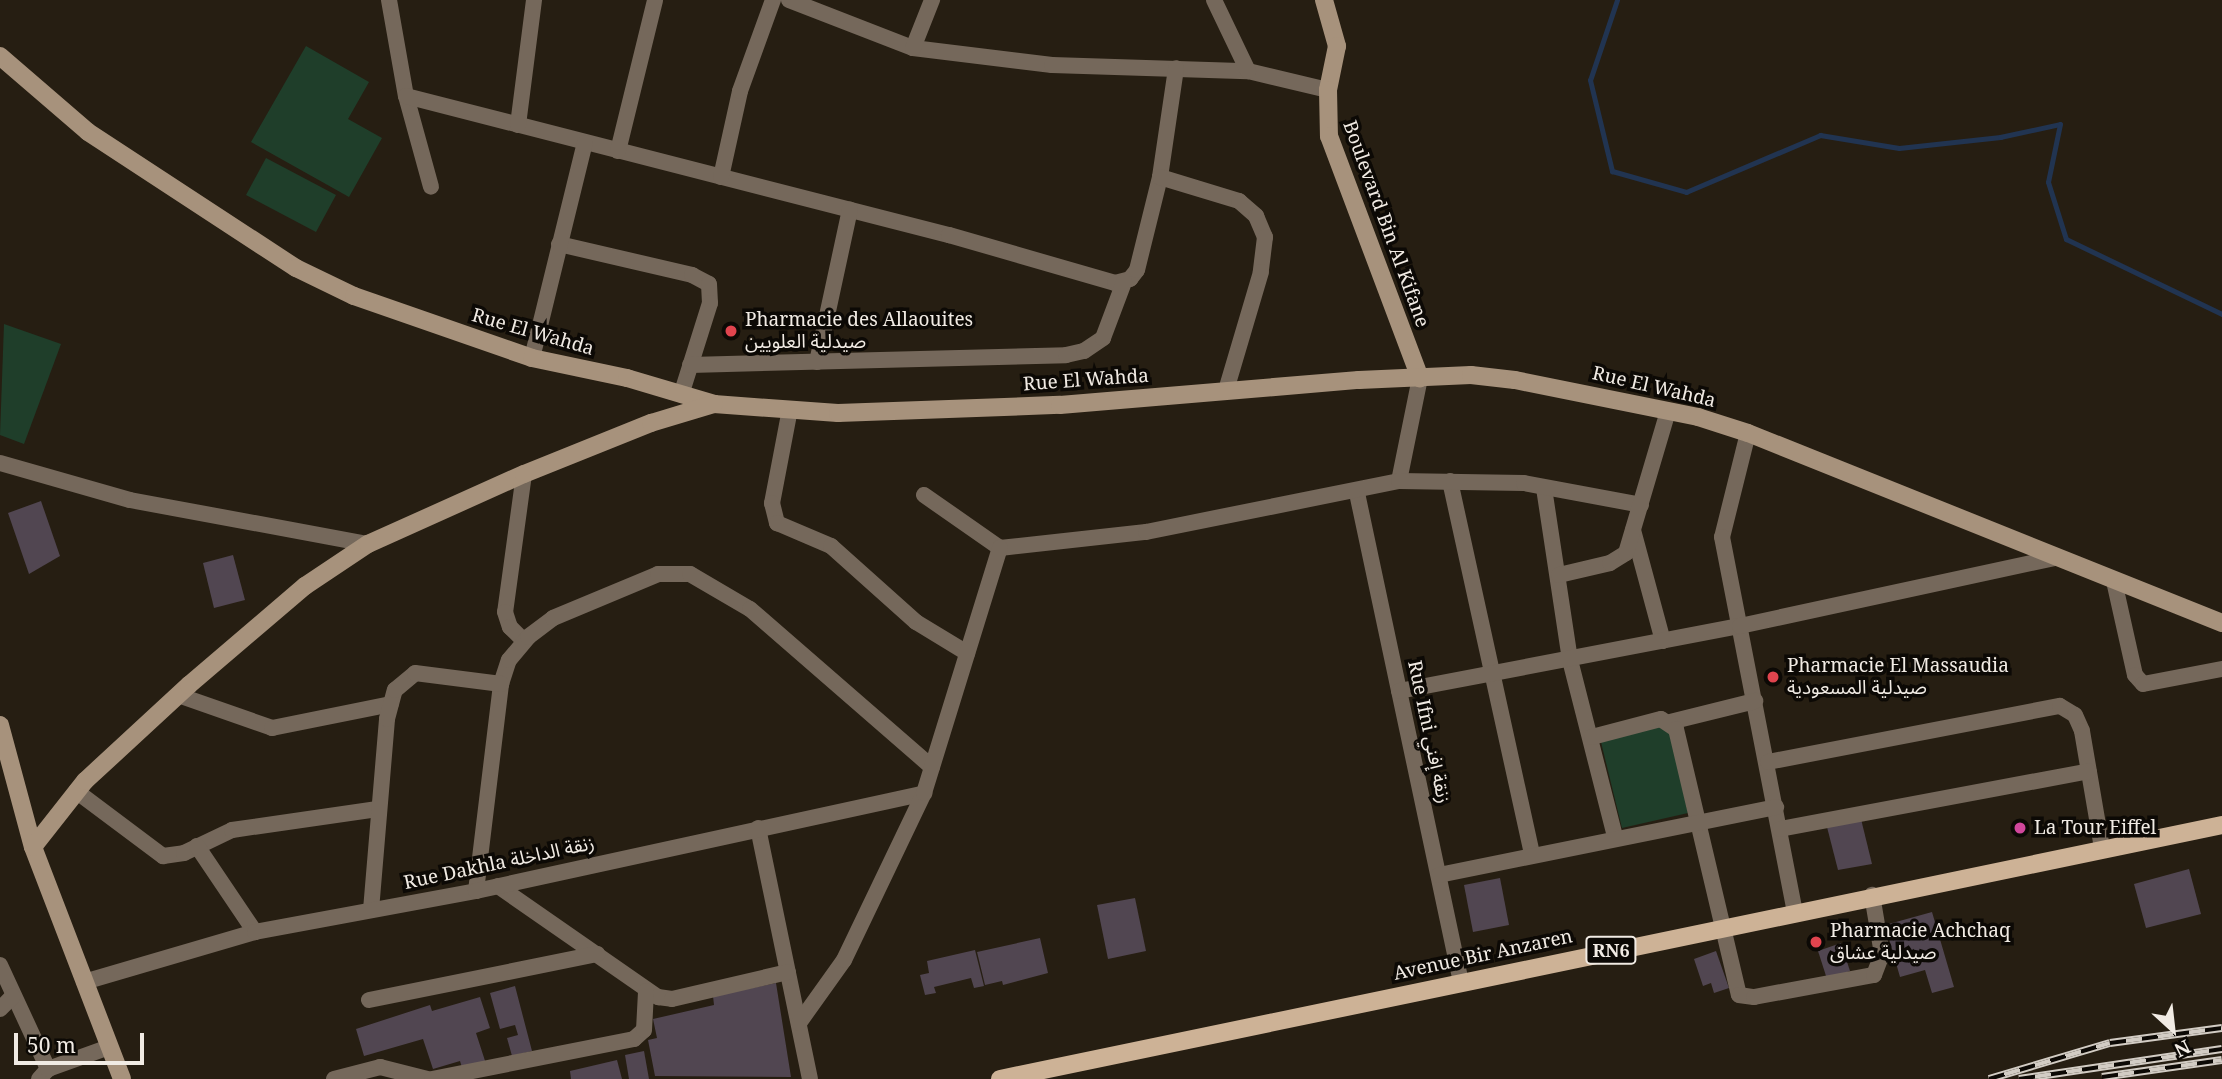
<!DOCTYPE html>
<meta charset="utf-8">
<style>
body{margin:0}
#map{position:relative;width:2222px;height:1079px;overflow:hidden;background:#261e12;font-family:"Noto Serif","Noto Sans Arabic",serif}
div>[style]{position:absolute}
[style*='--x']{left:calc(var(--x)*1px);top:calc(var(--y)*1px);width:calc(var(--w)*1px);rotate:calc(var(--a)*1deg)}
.green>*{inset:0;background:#1f3e2a}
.stream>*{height:5px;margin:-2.5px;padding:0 2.5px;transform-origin:2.5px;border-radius:2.5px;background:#213451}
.building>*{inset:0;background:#514651}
.street>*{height:16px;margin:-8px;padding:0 8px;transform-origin:8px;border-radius:8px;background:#75685b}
.secondary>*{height:18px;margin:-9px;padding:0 9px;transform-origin:9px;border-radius:9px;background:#a7927c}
.primary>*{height:18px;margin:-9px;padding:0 9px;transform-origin:9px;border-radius:9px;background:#cdb296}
.rail>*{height:8px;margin-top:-4px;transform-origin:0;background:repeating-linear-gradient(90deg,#0c0905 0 16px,#d2ccc4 0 32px);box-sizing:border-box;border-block:2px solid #d2ccc4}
.dots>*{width:19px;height:19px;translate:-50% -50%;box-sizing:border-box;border:4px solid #0c0905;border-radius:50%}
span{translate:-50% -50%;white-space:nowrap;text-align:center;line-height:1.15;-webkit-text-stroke:7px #0c0905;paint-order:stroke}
.shield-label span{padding:2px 5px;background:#0c0905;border:2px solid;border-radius:5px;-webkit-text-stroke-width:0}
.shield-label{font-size:18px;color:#f1ebe4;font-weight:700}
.street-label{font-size:19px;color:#f1ebe4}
.poi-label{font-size:19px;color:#f1ebe4}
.left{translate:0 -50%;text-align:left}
.north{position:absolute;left:2138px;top:995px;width:70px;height:70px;-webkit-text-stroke:5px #0c0905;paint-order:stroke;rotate:153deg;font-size:19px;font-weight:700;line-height:28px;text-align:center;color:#f1ebe4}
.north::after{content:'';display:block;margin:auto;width:24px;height:32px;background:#f1ebe4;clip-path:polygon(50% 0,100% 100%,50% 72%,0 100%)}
.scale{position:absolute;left:14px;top:1033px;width:130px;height:32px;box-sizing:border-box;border:4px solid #f1ebe4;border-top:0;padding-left:9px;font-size:21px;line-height:24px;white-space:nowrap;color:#f1ebe4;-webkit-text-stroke:5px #0c0905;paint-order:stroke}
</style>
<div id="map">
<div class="green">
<i style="clip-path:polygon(306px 46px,369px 82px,348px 119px,382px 138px,349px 197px,251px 142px)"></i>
<i style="clip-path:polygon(266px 158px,336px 195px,316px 232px,246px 195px)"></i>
<i style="clip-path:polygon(4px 324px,61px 344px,24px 444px,0 435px)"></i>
<i style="clip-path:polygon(1660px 725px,1671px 735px,1688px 813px,1622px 828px,1601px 742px)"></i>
</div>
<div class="stream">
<i style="--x:1617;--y:0;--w:84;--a:108.6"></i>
<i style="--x:1590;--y:80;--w:94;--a:76.4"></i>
<i style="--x:1612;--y:171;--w:77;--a:15.8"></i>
<i style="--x:1686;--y:192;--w:146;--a:-23"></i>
<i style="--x:1820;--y:135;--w:80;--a:9.3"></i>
<i style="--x:1899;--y:148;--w:102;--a:-6.2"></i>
<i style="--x:2000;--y:137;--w:61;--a:-12.2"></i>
<i style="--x:2060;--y:124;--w:59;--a:101.7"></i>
<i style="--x:2048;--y:182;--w:60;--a:72.5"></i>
<i style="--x:2066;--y:239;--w:173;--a:25.7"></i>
</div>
<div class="building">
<i style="clip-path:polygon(41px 501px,60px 556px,29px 574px,8px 513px)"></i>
<i style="clip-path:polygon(233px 555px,245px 600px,214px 608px,203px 563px)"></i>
<i style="clip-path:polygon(1861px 819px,1872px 864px,1838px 870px,1827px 827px)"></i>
<i style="clip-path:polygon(2189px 869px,2201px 914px,2146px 928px,2134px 884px)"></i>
<i style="clip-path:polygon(1500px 878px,1509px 925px,1473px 932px,1464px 885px)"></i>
<i style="clip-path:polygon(1135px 898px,1146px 951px,1108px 959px,1097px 905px)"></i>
<i style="clip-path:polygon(1932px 912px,1954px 987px,1932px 993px,1925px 970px,1900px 977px,1885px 925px)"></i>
<i style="clip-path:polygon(1040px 938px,1048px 973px,1003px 985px,1002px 981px,985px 985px,977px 952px)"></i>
<i style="clip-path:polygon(1841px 943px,1850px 971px,1827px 979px,1818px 951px)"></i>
<i style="clip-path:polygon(975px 950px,984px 986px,974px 988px,971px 978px,934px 987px,936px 993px,925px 995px,920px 975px,929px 973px,927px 961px)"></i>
<i style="clip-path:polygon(1716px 951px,1729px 988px,1714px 993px,1711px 983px,1703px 986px,1694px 959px)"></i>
<i style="clip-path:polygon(776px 983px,791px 1077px,655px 1076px,648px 1040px,657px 1038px,653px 1019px,714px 1005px,713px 996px)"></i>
<i style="clip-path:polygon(515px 986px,532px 1051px,512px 1056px,507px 1038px,518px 1035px,515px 1025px,500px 1029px,490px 993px)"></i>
<i style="clip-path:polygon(480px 997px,490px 1028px,476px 1033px,487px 1067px,464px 1074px,460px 1061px,433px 1069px,423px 1039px,364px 1056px,356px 1029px,430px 1005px,432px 1011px)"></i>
<i style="clip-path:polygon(644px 1051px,649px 1079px,629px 1079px,625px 1055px)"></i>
<i style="clip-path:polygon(617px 1060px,622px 1079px,571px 1079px,570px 1071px)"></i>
</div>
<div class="street">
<i style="--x:389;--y:0;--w:97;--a:80"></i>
<i style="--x:406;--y:96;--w:94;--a:74.6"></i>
<i style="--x:789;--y:0;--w:133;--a:21.2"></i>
<i style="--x:913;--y:48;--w:140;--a:7"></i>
<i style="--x:1052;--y:65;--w:196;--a:1.8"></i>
<i style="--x:1248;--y:71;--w:82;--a:13.4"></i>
<i style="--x:1214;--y:0;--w:79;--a:64.4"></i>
<i style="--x:913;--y:48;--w:52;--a:-68.4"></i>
<i style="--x:406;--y:96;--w:561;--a:14.36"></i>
<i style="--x:949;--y:235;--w:173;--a:16.1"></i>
<i style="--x:1115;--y:283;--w:16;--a:-15"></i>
<i style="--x:1130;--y:279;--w:11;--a:-52"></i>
<i style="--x:1137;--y:270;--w:96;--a:-76.1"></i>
<i style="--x:1160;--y:177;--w:110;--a:-81.6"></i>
<i style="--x:518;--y:125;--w:126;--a:-82.7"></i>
<i style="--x:618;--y:151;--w:155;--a:-76.2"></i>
<i style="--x:721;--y:177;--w:88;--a:-77.5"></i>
<i style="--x:740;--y:91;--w:97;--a:-70.1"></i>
<i style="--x:1160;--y:177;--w:83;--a:16.9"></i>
<i style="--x:1239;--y:201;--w:23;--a:41"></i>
<i style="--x:1256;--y:216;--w:23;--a:67"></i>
<i style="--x:1265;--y:237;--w:35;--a:97"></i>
<i style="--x:1261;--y:272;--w:123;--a:106.5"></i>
<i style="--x:559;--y:244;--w:137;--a:13.1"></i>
<i style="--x:692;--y:275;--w:19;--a:28"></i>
<i style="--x:709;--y:284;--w:19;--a:87"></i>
<i style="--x:710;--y:303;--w:96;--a:107.5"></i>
<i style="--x:532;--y:358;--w:221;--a:-76.2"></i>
<i style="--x:817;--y:362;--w:156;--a:-77.8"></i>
<i style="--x:690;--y:365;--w:376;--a:-1.5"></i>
<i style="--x:1066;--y:355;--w:18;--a:-13"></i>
<i style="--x:1084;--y:351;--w:23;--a:-34"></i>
<i style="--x:1103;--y:338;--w:60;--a:-69.4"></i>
<i style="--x:790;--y:409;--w:96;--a:100.8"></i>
<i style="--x:772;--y:503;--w:21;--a:76"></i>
<i style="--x:777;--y:523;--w:59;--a:23.1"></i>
<i style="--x:831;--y:546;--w:114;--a:41.8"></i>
<i style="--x:916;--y:622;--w:60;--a:31.3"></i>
<i style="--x:1748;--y:433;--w:107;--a:104"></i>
<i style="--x:1722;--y:537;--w:381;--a:79"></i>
<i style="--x:0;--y:463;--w:135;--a:15.9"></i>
<i style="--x:130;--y:500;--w:242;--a:10.5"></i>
<i style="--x:524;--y:474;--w:139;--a:97.8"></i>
<i style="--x:505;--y:612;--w:16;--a:72"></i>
<i style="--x:510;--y:627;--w:20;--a:45"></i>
<i style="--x:1399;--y:481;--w:105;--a:-78.5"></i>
<i style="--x:1450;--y:481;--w:382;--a:77.6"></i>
<i style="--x:1544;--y:488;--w:174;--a:81.4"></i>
<i style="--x:1570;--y:660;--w:183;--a:75.7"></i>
<i style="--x:1357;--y:493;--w:499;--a:78"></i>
<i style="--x:924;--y:495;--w:93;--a:34.9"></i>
<i style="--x:1000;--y:548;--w:147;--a:-6.3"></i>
<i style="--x:1146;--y:532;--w:258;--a:-11.4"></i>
<i style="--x:1399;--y:481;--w:125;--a:0.9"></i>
<i style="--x:1524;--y:483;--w:119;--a:10.6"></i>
<i style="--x:1633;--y:530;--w:115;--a:74.9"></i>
<i style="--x:1559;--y:575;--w:52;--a:-13.2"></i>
<i style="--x:1610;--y:563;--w:19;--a:-32"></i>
<i style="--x:1626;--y:553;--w:148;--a:-73.5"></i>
<i style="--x:2114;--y:581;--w:96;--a:77.4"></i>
<i style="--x:2135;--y:675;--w:12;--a:48"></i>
<i style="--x:2143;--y:684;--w:80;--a:-10.8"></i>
<i style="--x:1399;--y:691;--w:347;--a:-10.8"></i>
<i style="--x:1740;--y:626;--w:321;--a:-12.2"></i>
<i style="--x:178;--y:695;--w:100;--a:19.3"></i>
<i style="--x:272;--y:728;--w:121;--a:-11.4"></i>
<i style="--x:1670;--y:722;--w:88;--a:-13.9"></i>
<i style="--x:1592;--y:737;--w:71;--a:-14.6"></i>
<i style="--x:1661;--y:719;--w:18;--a:34"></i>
<i style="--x:1676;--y:729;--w:273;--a:76.7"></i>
<i style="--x:1739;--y:995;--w:15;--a:8"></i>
<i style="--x:1754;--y:997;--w:122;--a:-10.4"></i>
<i style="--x:1874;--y:975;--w:22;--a:-69"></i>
<i style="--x:1882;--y:954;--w:60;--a:-99.6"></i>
<i style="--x:1768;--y:762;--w:297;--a:-10.9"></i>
<i style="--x:2060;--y:706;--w:17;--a:31"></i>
<i style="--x:2075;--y:715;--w:17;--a:66"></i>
<i style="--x:2082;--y:731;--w:119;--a:80.3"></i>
<i style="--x:76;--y:791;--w:109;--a:36.8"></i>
<i style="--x:163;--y:856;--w:21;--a:-8"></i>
<i style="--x:184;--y:853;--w:53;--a:-25.6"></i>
<i style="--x:232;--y:830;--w:147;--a:-8.2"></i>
<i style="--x:758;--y:828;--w:256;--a:78.3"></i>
<i style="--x:1780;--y:829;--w:314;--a:-10.6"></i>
<i style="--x:197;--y:846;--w:104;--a:56"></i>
<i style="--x:1439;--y:875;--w:344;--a:-11.4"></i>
<i style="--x:498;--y:886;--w:195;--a:34.8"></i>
<i style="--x:658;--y:997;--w:14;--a:8"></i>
<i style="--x:672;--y:999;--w:119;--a:-13.1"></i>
<i style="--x:476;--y:891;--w:209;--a:-83.1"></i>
<i style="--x:501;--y:684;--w:25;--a:-72"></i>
<i style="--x:509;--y:660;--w:30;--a:-50"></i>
<i style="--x:528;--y:637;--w:31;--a:-37"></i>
<i style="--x:553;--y:618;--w:114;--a:-22.7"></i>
<i style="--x:658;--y:574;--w:32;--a:0"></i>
<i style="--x:690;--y:574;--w:69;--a:30.3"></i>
<i style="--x:750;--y:609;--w:241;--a:41"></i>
<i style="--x:371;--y:910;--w:192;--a:-85.2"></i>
<i style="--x:387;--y:719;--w:30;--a:-75"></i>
<i style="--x:395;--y:690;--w:26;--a:-40"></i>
<i style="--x:415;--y:673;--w:87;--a:7.3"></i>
<i style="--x:0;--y:965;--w:115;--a:65.2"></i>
<i style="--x:84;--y:982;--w:178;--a:-16.3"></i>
<i style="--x:255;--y:932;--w:225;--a:-10.5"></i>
<i style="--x:476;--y:891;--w:459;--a:-12.3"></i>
<i style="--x:369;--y:1000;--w:233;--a:-11.4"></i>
<i style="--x:0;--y:1009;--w:18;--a:-45"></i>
<i style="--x:799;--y:1023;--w:77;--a:-54.5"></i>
<i style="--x:844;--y:960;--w:185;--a:-64.4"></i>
<i style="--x:924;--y:793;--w:257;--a:-72.8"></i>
<i style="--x:39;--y:1079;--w:13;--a:-48"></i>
<i style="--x:48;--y:1069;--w:65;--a:-19.8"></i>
<i style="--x:334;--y:1079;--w:48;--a:-14.6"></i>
<i style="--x:380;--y:1067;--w:49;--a:14.3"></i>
<i style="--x:432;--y:1079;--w:206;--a:-11.2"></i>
<i style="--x:634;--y:1039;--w:13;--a:-42"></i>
<i style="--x:644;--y:1030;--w:39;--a:-87"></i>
</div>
<div class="secondary">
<i style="--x:1324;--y:0;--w:48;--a:74.2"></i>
<i style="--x:1337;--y:46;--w:45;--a:101.6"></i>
<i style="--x:1328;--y:90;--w:46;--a:88.8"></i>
<i style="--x:1329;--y:136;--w:259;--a:69.4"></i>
<i style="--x:0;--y:56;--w:116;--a:40.8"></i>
<i style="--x:88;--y:132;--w:249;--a:33.2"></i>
<i style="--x:296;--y:268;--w:64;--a:25.8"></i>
<i style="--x:354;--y:296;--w:188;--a:19.2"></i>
<i style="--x:532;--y:358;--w:97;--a:11.9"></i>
<i style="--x:627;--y:378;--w:91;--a:16.6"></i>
<i style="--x:714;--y:404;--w:124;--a:4.2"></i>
<i style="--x:838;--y:413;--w:222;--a:-2.1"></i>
<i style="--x:1060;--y:405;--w:300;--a:-4.8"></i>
<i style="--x:1359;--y:380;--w:112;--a:-2.6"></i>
<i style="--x:1471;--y:375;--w:44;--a:6.5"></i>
<i style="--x:1515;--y:380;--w:187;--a:11.4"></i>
<i style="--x:1698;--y:417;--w:52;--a:17.7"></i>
<i style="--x:1748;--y:433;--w:511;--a:21.84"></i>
<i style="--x:0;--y:725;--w:126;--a:74.9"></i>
<i style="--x:33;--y:847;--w:248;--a:69"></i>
<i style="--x:33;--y:847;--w:84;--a:-51.8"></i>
<i style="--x:85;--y:781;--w:142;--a:-42.7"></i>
<i style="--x:189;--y:685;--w:153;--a:-40.5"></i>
<i style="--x:305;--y:586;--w:76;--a:-33.7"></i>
<i style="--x:368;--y:544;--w:171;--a:-24.2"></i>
<i style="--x:524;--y:474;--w:137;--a:-21.9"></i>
<i style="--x:651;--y:423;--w:66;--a:-16.8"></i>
</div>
<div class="primary">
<i style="--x:1000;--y:1079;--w:1248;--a:-11.74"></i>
</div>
<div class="rail">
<i style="--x:2102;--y:1077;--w:121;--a:-8.1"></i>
<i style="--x:1989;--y:1079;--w:126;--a:-16.6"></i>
<i style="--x:2110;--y:1043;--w:113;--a:-7.6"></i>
<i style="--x:2019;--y:1079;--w:205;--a:-8.4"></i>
</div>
<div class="dots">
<i style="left:731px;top:331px;background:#e0444e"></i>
<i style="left:1773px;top:677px;background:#e0444e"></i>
<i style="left:2020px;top:828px;background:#d1479c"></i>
<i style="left:1816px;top:942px;background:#e0444e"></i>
</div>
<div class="shield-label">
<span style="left:1611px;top:950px">RN6</span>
</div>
<div class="street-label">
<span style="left:1386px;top:224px;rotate:70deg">Boulevard Bin Al Kifane</span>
<span style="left:533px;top:332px;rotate:16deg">Rue El Wahda</span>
<span style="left:1086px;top:380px;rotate:-4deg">Rue El Wahda</span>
<span style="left:1654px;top:387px;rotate:13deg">Rue El Wahda</span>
<span style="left:1429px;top:732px;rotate:78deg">Rue Ifni زنقة إفني</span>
<span style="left:499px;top:863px;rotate:-12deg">Rue Dakhla زنقة الداخلة</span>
<span style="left:1483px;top:955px;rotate:-12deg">Avenue Bir Anzaren</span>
</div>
<div class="poi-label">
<span class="left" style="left:745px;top:331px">Pharmacie des Allaouites<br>صيدلية العلويين</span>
<span class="left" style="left:1787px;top:677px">Pharmacie El Massaudia<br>صيدلية المسعودية</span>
<span class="left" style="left:2034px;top:828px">La Tour Eiffel</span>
<span class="left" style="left:1830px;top:942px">Pharmacie Achchaq<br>صيدلية عشاق</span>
</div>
<div class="north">N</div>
<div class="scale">50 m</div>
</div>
